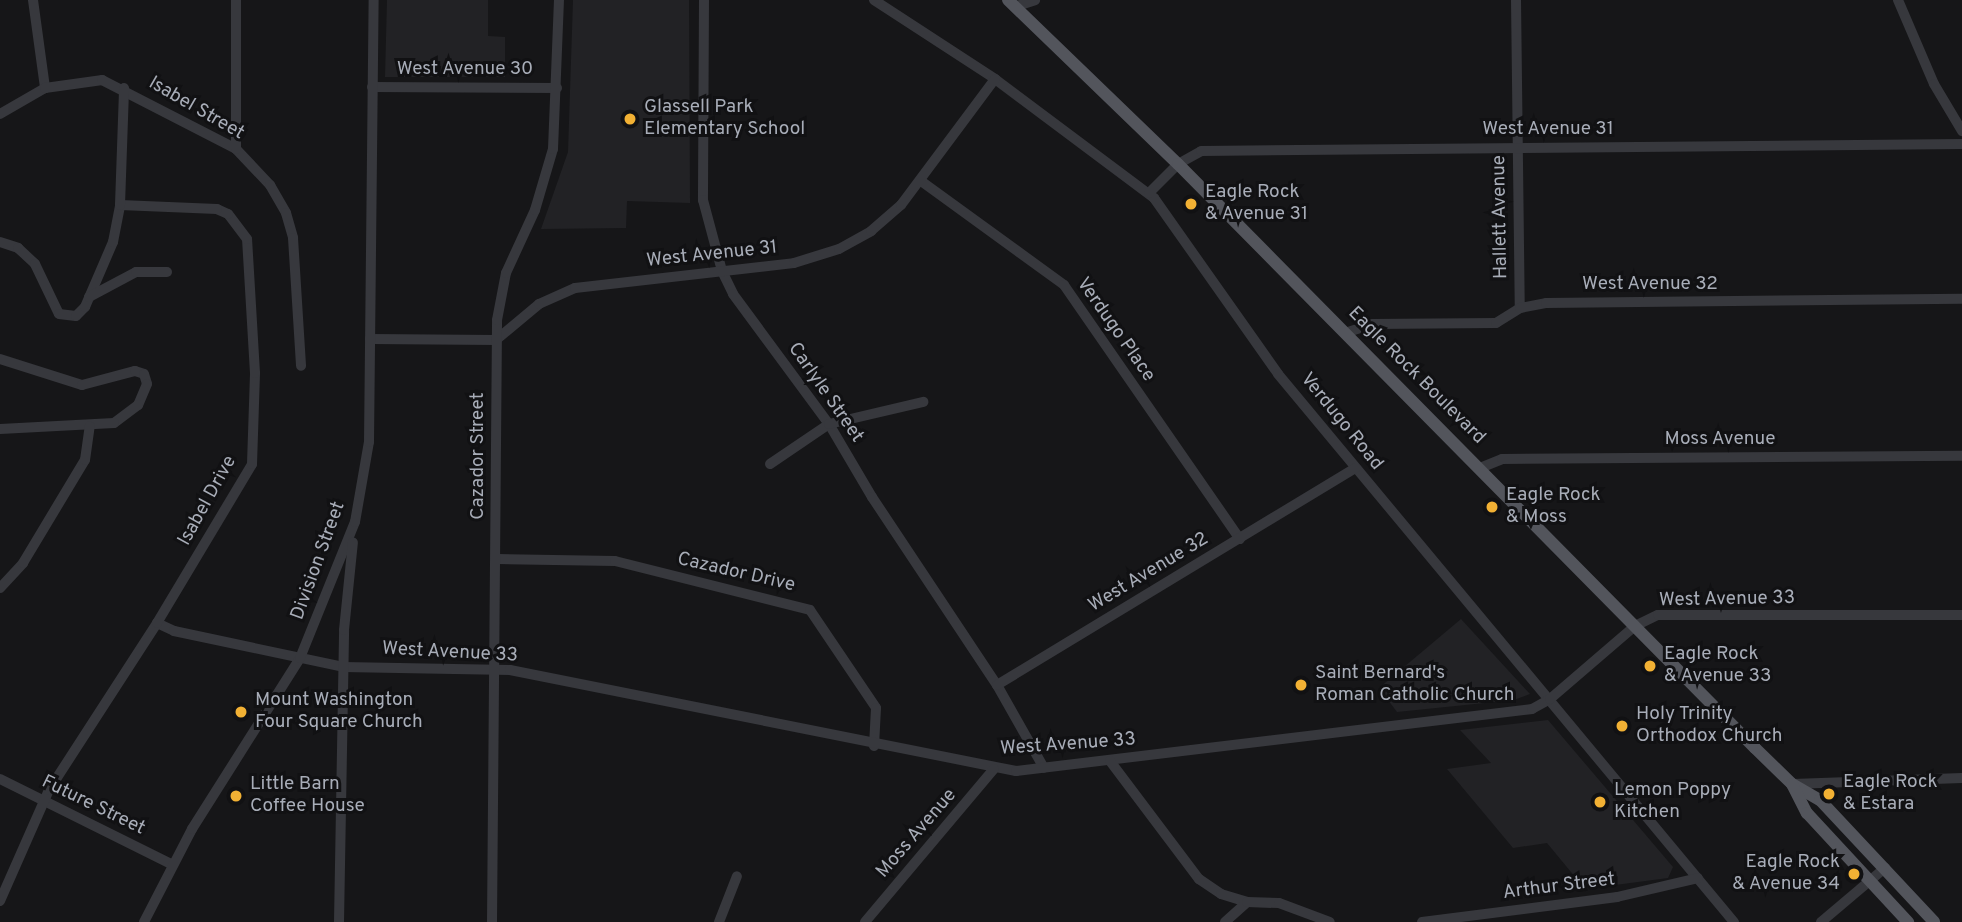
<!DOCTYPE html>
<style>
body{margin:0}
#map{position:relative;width:1962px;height:922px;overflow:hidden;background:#161618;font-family:Overpass,sans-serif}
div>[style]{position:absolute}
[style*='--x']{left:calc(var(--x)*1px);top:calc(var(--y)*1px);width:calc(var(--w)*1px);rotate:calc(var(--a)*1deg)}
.built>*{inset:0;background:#222225}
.minor>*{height:10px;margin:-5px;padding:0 5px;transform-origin:5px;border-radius:5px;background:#37383d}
.major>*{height:12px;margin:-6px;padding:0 6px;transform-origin:6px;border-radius:6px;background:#53555c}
.dots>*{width:19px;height:19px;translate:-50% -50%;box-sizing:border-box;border:4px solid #111113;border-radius:50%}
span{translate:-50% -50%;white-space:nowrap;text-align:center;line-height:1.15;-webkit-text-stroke:6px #111113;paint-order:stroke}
.street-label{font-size:19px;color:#a8adb8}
.poi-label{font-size:19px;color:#a8adb8}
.left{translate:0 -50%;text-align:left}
.right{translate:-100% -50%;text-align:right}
</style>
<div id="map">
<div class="built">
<i style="clip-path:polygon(387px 0,488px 0,488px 36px,505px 37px,505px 77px,385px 77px)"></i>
<i style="clip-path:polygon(573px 0,689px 0,690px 203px,627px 201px,626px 228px,541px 229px,568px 152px)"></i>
<i style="clip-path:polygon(1461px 619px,1530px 694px,1514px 700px,1397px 712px,1379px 688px)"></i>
<i style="clip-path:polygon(1548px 720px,1673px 867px,1668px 878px,1585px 889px,1547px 843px,1513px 848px,1447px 769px,1491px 763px,1460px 730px)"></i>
</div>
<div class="minor">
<i style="--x:33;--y:0;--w:89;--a:82.2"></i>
<i style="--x:704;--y:0;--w:200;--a:90.3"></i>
<i style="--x:703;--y:200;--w:73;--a:75"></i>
<i style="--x:722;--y:271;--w:25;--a:64"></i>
<i style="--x:733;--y:294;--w:162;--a:53.6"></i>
<i style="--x:829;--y:424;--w:85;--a:59.5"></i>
<i style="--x:872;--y:497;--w:226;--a:56.4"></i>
<i style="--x:997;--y:685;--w:95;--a:60.5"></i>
<i style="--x:874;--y:0;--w:145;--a:33.1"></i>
<i style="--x:995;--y:79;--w:199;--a:36.8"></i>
<i style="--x:1154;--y:198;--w:215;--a:54.8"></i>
<i style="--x:1278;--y:374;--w:713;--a:50.24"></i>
<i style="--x:1516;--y:0;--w:308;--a:89.3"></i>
<i style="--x:1898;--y:0;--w:91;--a:66.8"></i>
<i style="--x:1934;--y:84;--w:55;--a:59.2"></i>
<i style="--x:1017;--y:6;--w:19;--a:-18"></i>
<i style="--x:372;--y:87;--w:185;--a:0.3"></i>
<i style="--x:0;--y:114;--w:52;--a:-30"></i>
<i style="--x:45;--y:88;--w:58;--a:-8"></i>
<i style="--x:102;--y:80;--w:151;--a:27.2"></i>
<i style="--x:236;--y:149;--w:50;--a:46.6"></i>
<i style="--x:270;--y:185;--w:32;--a:60"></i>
<i style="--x:286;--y:213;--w:26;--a:74"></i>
<i style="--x:293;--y:238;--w:128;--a:86.4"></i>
<i style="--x:236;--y:149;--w:149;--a:-90"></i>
<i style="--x:921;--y:181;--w:177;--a:36"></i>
<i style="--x:1064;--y:285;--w:309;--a:55.3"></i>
<i style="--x:1149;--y:193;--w:41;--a:-45"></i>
<i style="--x:1178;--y:164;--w:26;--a:-29"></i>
<i style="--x:1201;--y:151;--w:761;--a:-0.53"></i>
<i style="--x:0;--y:242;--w:19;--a:18"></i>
<i style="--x:18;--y:248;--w:23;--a:43"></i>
<i style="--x:35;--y:264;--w:55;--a:64.4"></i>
<i style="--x:59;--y:314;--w:17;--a:7"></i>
<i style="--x:76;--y:316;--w:13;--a:-45"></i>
<i style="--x:85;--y:307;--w:71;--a:-66.7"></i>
<i style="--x:113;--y:242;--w:38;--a:-79"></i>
<i style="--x:89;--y:297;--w:53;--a:-28"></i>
<i style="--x:136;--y:272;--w:31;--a:0"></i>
<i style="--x:1345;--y:333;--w:28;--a:-18"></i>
<i style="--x:1372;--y:324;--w:124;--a:-0.5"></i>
<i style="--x:1496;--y:323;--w:28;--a:-32"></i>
<i style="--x:1520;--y:308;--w:26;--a:-11"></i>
<i style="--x:1546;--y:303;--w:416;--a:-0.6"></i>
<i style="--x:370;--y:339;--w:126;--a:0.5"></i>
<i style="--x:496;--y:340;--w:56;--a:-39.9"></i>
<i style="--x:539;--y:304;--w:39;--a:-24"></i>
<i style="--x:575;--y:288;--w:220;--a:-6.5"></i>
<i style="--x:794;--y:263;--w:47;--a:-17.3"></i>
<i style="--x:839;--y:249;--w:37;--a:-29"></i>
<i style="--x:871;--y:231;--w:40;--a:-41"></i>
<i style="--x:901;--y:205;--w:157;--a:-53.3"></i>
<i style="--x:0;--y:359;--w:86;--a:17.6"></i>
<i style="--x:82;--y:385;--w:55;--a:-14.8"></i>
<i style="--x:135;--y:371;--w:9;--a:18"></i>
<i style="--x:144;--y:374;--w:10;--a:73"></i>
<i style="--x:147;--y:384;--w:23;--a:113"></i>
<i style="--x:138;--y:405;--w:30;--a:143"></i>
<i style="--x:114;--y:423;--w:114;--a:177"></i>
<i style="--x:770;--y:464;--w:71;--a:-34.1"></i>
<i style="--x:829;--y:424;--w:97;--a:-13.2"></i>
<i style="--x:1480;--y:468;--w:24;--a:-22"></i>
<i style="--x:1502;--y:459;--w:460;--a:-0.4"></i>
<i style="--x:498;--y:559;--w:117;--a:1"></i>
<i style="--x:615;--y:561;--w:201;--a:14.1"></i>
<i style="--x:810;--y:610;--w:118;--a:56"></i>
<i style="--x:876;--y:708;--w:38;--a:93"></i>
<i style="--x:0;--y:588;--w:34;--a:-47"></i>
<i style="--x:23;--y:563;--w:120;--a:-59"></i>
<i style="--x:85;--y:460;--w:34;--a:-82"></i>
<i style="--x:157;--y:623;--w:19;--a:25"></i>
<i style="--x:174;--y:631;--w:173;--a:12"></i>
<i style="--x:343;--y:667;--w:167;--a:1"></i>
<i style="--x:510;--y:670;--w:516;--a:11.29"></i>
<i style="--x:1016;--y:771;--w:520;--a:-6.85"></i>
<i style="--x:1532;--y:709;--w:21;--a:-29"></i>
<i style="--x:1550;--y:699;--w:112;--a:-40.7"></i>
<i style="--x:1635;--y:626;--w:25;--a:-26"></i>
<i style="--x:1658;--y:615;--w:304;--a:0"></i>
<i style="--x:997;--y:685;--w:419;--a:-31.2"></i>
<i style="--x:1110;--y:761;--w:148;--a:53"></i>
<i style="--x:1199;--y:879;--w:27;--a:34"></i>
<i style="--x:1221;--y:894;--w:27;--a:17"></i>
<i style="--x:0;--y:779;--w:191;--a:26.4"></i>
<i style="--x:1793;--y:784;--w:169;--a:-2"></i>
<i style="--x:0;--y:901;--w:121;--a:-66.2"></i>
<i style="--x:49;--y:790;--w:199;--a:-57.1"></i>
<i style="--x:157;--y:623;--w:185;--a:-59.1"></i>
<i style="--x:252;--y:464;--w:91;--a:-88.1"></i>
<i style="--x:255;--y:373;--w:134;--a:-93.4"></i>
<i style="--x:247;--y:239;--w:31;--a:-127"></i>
<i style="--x:228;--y:214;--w:12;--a:-156"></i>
<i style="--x:217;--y:209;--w:97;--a:-177.6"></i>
<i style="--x:120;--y:205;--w:117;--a:-88"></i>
<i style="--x:144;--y:922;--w:105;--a:-62.7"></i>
<i style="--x:192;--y:829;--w:202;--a:-57.7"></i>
<i style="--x:300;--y:658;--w:147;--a:-68"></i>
<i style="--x:355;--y:522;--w:81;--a:-80.1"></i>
<i style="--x:369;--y:442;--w:442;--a:-89.4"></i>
<i style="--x:339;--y:922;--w:292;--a:-89"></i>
<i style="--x:344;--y:630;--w:88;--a:-84.2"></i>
<i style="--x:492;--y:922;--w:602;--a:-89.52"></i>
<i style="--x:497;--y:320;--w:48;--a:-79.2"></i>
<i style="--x:506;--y:273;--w:69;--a:-65.3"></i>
<i style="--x:535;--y:210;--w:64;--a:-73.6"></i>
<i style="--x:553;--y:149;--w:149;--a:-87.7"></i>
<i style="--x:719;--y:922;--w:49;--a:-68.6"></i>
<i style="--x:865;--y:922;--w:200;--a:-49.9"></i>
<i style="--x:1225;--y:922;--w:30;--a:-42"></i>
<i style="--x:1247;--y:902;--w:32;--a:2"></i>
<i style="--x:1279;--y:903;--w:54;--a:20.4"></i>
<i style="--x:1422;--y:922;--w:197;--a:-7.3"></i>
<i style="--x:1617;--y:897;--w:83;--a:-13.2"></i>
<i style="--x:1821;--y:922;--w:84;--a:-40.2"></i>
</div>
<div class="major">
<i style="--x:1008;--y:0;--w:236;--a:44"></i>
<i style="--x:1178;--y:164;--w:821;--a:45.35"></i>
<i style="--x:1755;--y:748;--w:52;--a:44.2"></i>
<i style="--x:1792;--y:784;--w:32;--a:30"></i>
<i style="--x:1820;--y:800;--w:167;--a:46.9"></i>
<i style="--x:1792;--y:784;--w:33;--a:63"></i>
<i style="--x:1807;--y:813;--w:149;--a:47.2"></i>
</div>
<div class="dots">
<i style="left:630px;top:119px;background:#f2b134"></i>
<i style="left:1191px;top:204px;background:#f2b134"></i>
<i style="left:1492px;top:507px;background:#f2b134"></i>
<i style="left:1650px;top:666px;background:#f2b134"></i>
<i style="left:1301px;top:685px;background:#f2b134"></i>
<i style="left:241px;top:712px;background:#f2b134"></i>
<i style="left:1622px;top:726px;background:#f2b134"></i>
<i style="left:1829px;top:794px;background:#f2b134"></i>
<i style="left:236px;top:796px;background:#f2b134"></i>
<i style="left:1600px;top:802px;background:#f2b134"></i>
<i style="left:1854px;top:874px;background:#f2b134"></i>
</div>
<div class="street-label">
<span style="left:465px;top:70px">West Avenue 30</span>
<span style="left:196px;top:109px;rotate:30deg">Isabel Street</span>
<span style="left:1548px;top:130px">West Avenue 31</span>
<span style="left:1501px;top:217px;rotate:-91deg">Hallett Avenue</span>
<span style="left:712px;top:255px;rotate:-6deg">West Avenue 31</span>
<span style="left:1650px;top:285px">West Avenue 32</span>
<span style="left:1115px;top:330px;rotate:55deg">Verdugo Place</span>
<span style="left:1416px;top:376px;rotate:45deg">Eagle Rock Boulevard</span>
<span style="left:825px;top:393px;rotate:55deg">Carlyle Street</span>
<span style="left:1341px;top:422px;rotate:51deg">Verdugo Road</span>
<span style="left:1720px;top:440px">Moss Avenue</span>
<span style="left:479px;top:456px;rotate:-90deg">Cazador Street</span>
<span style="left:208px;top:501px;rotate:-61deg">Isabel Drive</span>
<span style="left:319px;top:561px;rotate:-70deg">Division Street</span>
<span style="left:736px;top:573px;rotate:13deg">Cazador Drive</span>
<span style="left:1149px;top:573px;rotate:-31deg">West Avenue 32</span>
<span style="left:1727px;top:600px;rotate:-1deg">West Avenue 33</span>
<span style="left:450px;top:653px;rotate:3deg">West Avenue 33</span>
<span style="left:1068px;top:745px;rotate:-4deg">West Avenue 33</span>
<span style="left:93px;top:806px;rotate:26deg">Future Street</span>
<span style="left:917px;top:834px;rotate:-49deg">Moss Avenue</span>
<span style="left:1559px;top:887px;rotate:-7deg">Arthur Street</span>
</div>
<div class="poi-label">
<span class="left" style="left:644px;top:119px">Glassell Park<br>Elementary School</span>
<span class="left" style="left:1205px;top:204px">Eagle Rock<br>&amp; Avenue 31</span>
<span class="left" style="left:1506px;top:507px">Eagle Rock<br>&amp; Moss</span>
<span class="left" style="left:1664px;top:666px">Eagle Rock<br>&amp; Avenue 33</span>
<span class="left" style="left:1315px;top:685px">Saint Bernard's<br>Roman Catholic Church</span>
<span class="left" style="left:255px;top:712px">Mount Washington<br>Four Square Church</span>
<span class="left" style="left:1636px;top:726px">Holy Trinity<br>Orthodox Church</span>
<span class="left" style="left:1843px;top:794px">Eagle Rock<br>&amp; Estara</span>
<span class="left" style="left:250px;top:796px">Little Barn<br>Coffee House</span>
<span class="left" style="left:1614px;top:802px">Lemon Poppy<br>Kitchen</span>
<span class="right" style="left:1840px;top:874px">Eagle Rock<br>&amp; Avenue 34</span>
</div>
</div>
